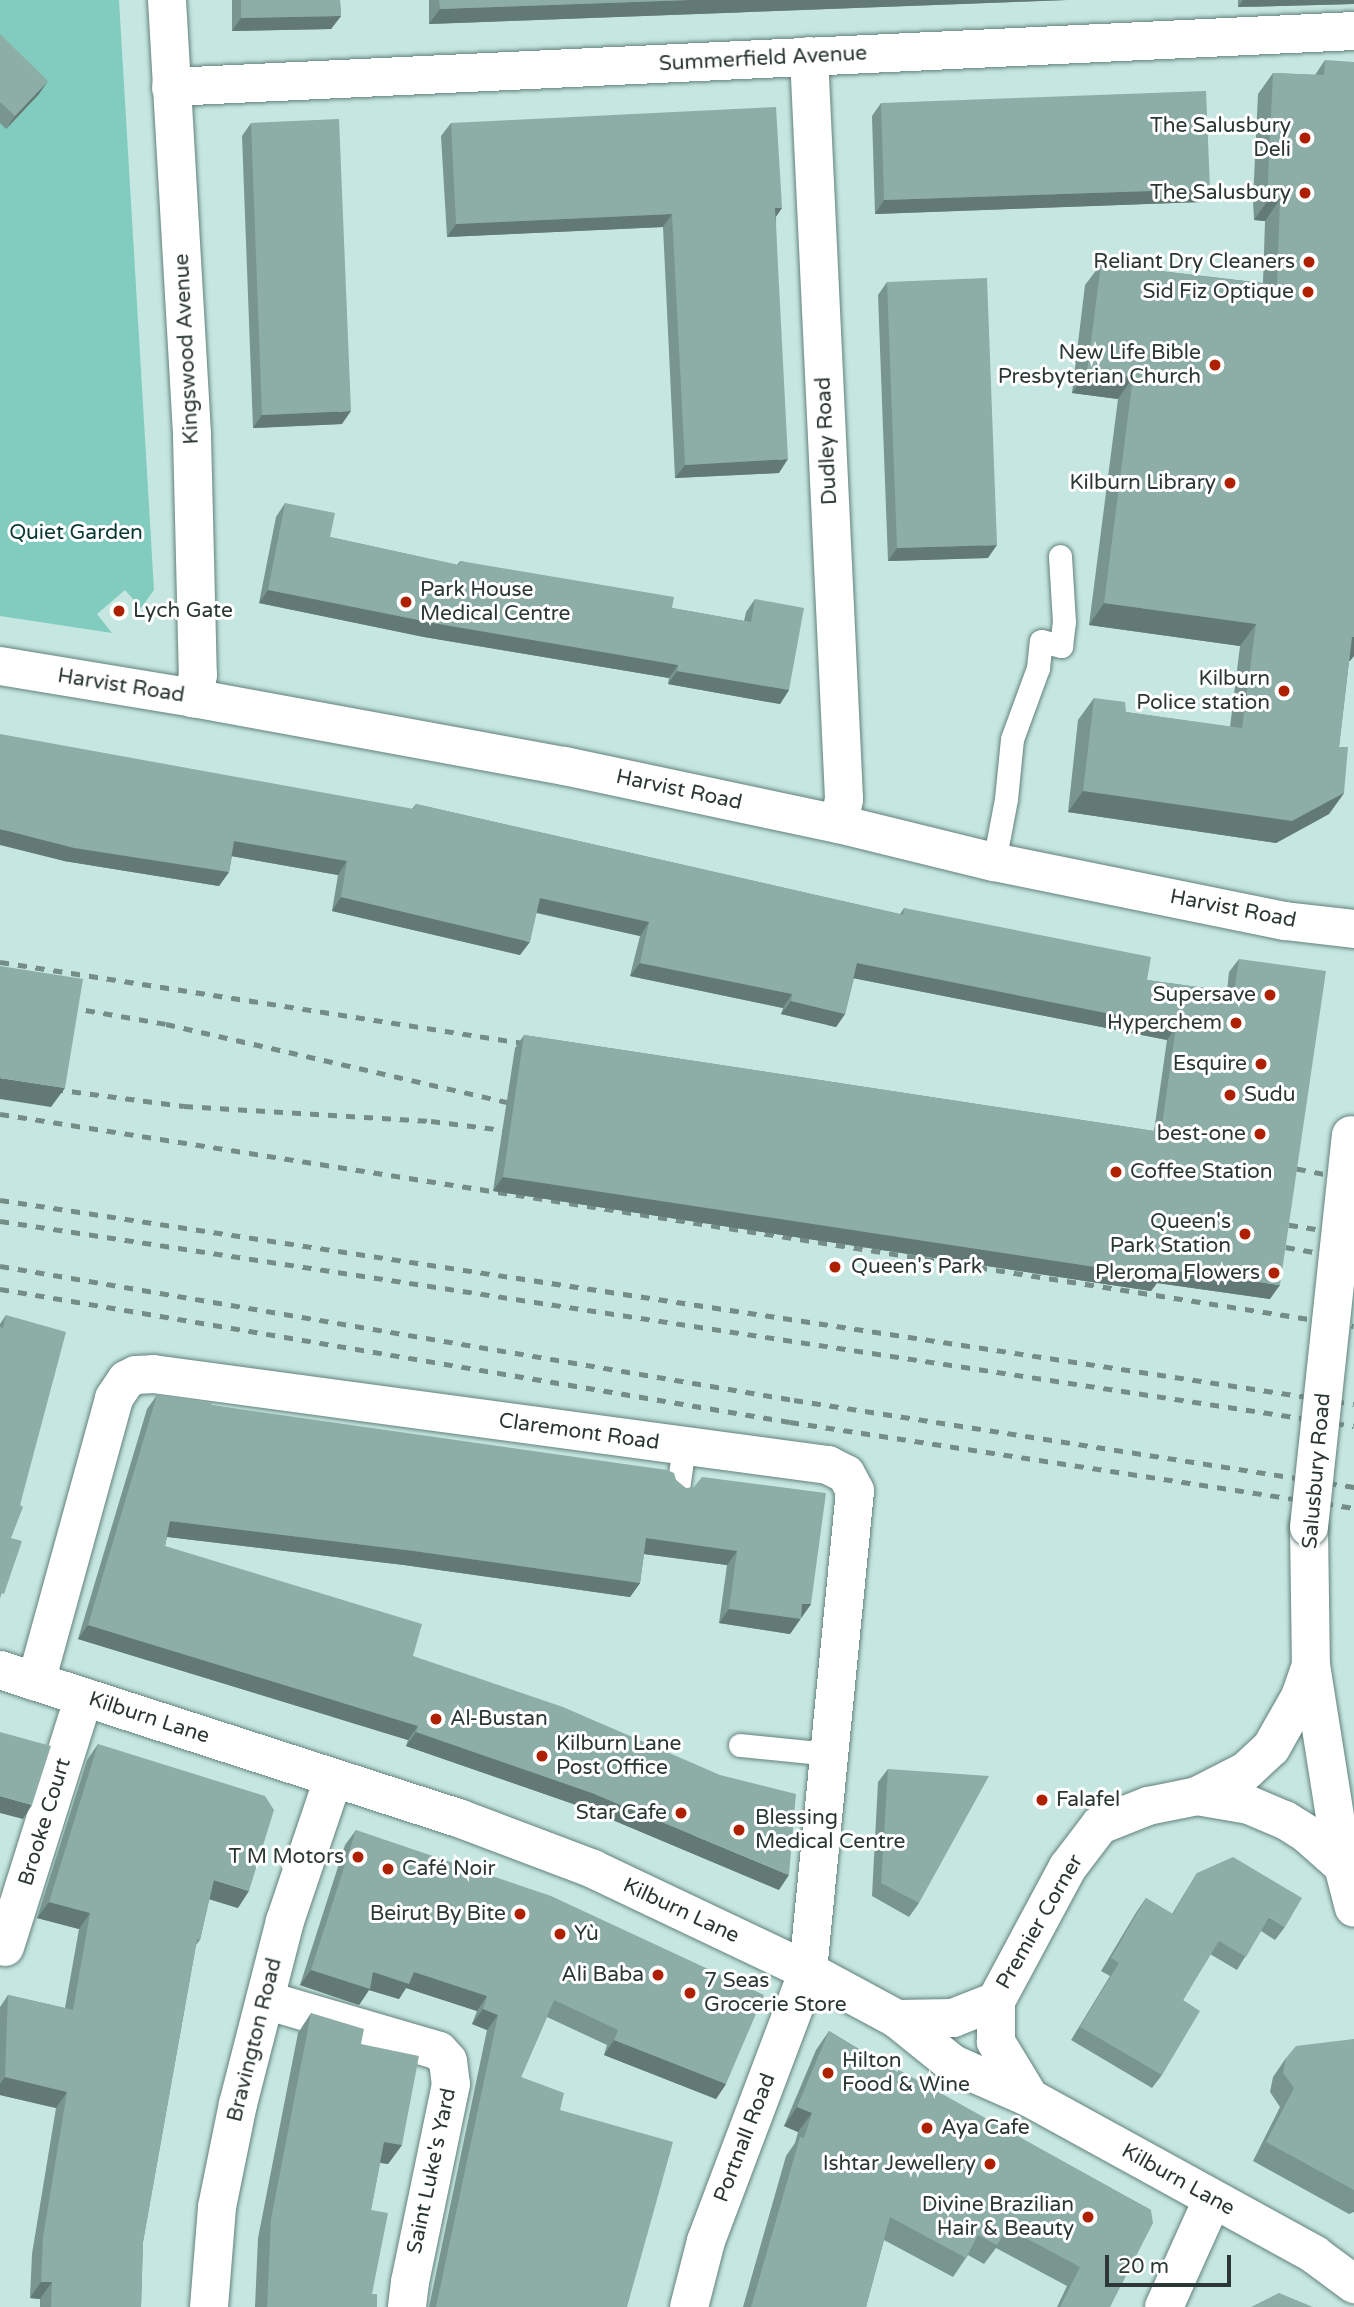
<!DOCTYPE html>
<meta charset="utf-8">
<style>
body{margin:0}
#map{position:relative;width:1354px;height:2307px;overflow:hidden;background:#c6e7e1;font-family:"Varela Round",sans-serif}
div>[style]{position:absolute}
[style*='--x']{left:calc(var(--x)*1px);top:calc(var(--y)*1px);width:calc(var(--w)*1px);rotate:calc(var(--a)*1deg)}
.green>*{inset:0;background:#82ccbf}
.roads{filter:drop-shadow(0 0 2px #63817b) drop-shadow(0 0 2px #63817b)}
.lane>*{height:23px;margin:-11.5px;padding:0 11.5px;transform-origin:11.5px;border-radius:11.5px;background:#fff}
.street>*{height:38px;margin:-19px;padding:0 19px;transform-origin:19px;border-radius:19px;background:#fff}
.secondary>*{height:38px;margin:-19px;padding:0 19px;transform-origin:19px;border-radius:19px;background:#fff}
.rail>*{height:5px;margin-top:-2.5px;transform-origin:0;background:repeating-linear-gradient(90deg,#758c87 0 9px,transparent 0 18px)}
.bridges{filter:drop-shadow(0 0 2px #63817b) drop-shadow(0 0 2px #63817b)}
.secondary-bridge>*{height:38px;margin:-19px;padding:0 19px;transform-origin:19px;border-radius:19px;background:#fff}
.wall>*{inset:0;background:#799590}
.shaded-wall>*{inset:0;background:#637975}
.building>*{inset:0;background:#8dada7}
.dots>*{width:19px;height:19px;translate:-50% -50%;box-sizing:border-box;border:4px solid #fff;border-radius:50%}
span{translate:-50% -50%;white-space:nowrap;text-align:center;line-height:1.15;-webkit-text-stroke:6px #fff;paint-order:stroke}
.street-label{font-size:21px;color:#2a3734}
.poi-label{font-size:21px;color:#2a3734}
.right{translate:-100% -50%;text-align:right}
.left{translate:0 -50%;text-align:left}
.park-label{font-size:21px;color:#083832}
.scale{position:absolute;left:1105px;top:2255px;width:126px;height:32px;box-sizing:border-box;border:4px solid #2a3734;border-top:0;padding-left:9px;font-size:21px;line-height:24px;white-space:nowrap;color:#2a3734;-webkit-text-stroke:5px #fff;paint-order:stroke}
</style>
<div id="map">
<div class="green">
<i style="clip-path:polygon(0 0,119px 0,154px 590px,141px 608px,125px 590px,97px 614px,112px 633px,0 616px)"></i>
</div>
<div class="roads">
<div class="lane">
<i style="--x:994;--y:862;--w:64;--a:-79.2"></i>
<i style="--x:1006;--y:799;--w:60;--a:-84.3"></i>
<i style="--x:1012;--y:739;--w:76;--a:-69.9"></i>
<i style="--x:1038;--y:668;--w:27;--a:-84"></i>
<i style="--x:1041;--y:641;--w:21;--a:14"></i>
<i style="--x:1061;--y:646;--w:24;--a:-83"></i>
<i style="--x:1064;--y:622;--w:66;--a:-93.5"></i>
<i style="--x:678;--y:1489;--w:43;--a:-82.1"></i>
<i style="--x:740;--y:1745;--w:90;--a:5.7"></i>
</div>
<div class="street">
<i style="--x:167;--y:0;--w:437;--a:86.7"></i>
<i style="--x:192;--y:436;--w:239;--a:88.6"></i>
<i style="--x:198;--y:675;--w:24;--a:102"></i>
<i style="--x:809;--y:56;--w:744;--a:87.3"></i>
<i style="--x:844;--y:799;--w:25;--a:101"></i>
<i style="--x:171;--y:87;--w:1184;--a:-2.71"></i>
<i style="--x:36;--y:1682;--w:295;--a:-74.6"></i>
<i style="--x:114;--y:1398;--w:22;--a:-56"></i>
<i style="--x:126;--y:1380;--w:11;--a:-27"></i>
<i style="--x:136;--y:1375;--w:17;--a:-3"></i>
<i style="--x:153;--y:1374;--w:681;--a:7.68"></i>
<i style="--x:828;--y:1465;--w:20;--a:27"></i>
<i style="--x:846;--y:1474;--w:19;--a:62"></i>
<i style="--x:855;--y:1491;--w:482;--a:95.6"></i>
<i style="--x:808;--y:1971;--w:289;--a:110.7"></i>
<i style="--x:706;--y:2241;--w:68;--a:104.4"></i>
<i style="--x:5;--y:1947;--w:262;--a:-72.5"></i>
<i style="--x:265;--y:2000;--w:181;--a:16.3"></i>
<i style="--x:439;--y:2051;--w:13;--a:48"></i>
<i style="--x:448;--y:2061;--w:23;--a:83"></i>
<i style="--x:451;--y:2084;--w:202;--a:101.7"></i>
<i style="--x:410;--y:2282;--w:25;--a:97"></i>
<i style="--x:209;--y:2307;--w:100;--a:-85.4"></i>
<i style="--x:217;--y:2207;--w:105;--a:-78.5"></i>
<i style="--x:238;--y:2104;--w:189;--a:-75.6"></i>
<i style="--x:285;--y:1921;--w:150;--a:-71.3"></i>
<i style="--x:1164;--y:2307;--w:117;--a:-65.8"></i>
</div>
<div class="secondary">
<i style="--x:0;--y:666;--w:196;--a:9.4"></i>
<i style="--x:193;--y:698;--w:378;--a:10.4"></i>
<i style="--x:565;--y:766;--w:280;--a:12"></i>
<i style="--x:839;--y:824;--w:160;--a:13.8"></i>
<i style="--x:994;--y:862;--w:297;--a:11.5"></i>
<i style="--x:1285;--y:921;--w:69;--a:6.6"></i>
<i style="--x:1309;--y:1527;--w:138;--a:89.2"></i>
<i style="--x:1311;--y:1665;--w:204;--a:81"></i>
<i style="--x:1343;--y:1866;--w:43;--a:75.3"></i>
<i style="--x:0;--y:1670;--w:484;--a:17.9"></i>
<i style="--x:461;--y:1819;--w:141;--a:20.7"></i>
<i style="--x:593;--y:1869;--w:238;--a:25.4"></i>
<i style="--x:808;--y:1971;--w:101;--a:28.3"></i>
<i style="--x:897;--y:2019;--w:72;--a:38.8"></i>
<i style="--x:953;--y:2064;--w:84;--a:23.8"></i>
<i style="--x:1030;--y:2098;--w:325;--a:28.8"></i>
<i style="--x:1315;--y:2255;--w:49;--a:36.6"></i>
<i style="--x:1197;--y:1796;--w:53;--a:9.8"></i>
<i style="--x:1249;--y:1805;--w:39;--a:23"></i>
<i style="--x:1285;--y:1820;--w:26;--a:32"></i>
<i style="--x:1307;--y:1834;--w:48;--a:41.6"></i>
<i style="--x:897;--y:2019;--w:56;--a:-1"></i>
<i style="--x:953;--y:2018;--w:46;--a:-21.6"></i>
<i style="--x:1030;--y:2098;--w:66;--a:-121.3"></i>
<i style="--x:996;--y:2042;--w:41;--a:-90"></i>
<i style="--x:996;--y:2001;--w:152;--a:-61.8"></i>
<i style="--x:1068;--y:1867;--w:53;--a:-52.7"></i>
<i style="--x:1100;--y:1825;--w:52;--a:-21.6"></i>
<i style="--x:1148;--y:1806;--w:50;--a:-11.5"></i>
<i style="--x:1197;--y:1796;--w:55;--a:-27"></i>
<i style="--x:1246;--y:1771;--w:34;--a:-43"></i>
<i style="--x:1271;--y:1748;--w:59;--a:-60.4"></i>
<i style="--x:1300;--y:1697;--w:34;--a:-71"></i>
</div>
</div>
<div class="rail">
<i style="--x:0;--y:962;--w:542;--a:8.8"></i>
<i style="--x:68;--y:1007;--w:99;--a:9.8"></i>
<i style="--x:166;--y:1024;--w:367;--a:12.9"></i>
<i style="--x:54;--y:1089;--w:131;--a:7.5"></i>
<i style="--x:184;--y:1106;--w:247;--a:3.5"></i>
<i style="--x:431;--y:1121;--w:90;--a:7"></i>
<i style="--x:0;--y:1114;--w:1370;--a:8.9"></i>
<i style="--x:1279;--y:1165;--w:76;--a:11.3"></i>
<i style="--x:0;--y:1200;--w:1369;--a:8.57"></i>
<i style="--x:0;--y:1221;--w:1369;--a:8.61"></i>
<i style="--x:1271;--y:1222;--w:84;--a:8.9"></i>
<i style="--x:1268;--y:1244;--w:87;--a:9.9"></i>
<i style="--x:0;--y:1266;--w:805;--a:9.58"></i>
<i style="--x:794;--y:1400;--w:567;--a:8.83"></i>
<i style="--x:0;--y:1289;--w:801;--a:9.56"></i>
<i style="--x:790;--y:1422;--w:571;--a:8.67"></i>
</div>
<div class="bridges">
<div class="secondary-bridge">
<i style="--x:1309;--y:1527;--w:394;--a:-83.9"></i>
</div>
</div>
<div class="wall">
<i style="clip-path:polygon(232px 0,340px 0,341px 16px,331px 29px,232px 31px)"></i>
<i style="clip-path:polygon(429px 0,1067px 0,429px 24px)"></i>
<i style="clip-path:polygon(1238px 0,1354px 0,1354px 4px,1238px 7px)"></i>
<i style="clip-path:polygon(0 34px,39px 94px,6px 129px,0 123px)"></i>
<i style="clip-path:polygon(1325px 60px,1350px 661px,1349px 661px,1339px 747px,1344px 793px,1329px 814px,1276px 843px,1068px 812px,1078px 720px,1094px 698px,1126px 712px,1230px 727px,1240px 646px,1089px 625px,1118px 399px,1072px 393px,1085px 285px,1101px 264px,1263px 283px,1265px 221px,1254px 220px,1253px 200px,1258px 94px,1273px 73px,1315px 75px)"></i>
<i style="clip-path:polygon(881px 103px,1210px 189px,1201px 202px,875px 214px,872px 116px)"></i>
<i style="clip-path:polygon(251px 123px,342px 424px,253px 428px,242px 136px)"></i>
<i style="clip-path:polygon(451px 123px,782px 208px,776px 216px,779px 473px,675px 478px,663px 227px,447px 237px,441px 136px)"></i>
<i style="clip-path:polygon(887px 282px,988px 558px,888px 561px,878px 295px)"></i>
<i style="clip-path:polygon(285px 503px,330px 537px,457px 565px,460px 561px,672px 608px,744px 621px,746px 612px,755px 599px,789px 690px,780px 704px,668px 684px,669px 678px,424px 637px,259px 603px,276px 517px)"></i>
<i style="clip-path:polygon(416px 804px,900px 914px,904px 908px,1147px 980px,1227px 991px,1229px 972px,1239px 959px,1270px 1299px,1157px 1283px,1151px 1291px,493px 1191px,515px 1048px,524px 1035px,1154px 1131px,1167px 1040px,854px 978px,845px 1014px,836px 1027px,781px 1014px,783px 1008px,630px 976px,640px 936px,536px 913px,520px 955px,332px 911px,338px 875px,232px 856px,229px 872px,219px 886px,64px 861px,412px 809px)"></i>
<i style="clip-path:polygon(6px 1315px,11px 1538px,0 1599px,0 1324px)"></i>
<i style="clip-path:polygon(157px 1395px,211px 1405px,676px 1480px,811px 1604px,790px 1634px,719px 1623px,727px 1565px,644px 1554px,640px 1583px,630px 1597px,404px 1565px,167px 1537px,165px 1546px,413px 1656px,779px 1890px,582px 1807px,406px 1746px,408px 1740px,78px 1639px,147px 1409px)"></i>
<i style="clip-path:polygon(98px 1744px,238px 1908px,209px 1899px,200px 1940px,196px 1945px,143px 2242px,141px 2307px,40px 2307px,40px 2299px,30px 2298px,32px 2254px,56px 2108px,0 2095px,0 2007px,8px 1995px,65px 2008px,79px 1929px,37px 1918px,87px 1760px)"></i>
<i style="clip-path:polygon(888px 1769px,919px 1903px,909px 1917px,872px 1896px,878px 1782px)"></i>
<i style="clip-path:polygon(356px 1830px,726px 2084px,716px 2099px,604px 2055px,607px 2045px,547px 2017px,521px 2077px,560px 2110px,627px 2307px,429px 2307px,487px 2030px,472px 2024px,477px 2011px,406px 1988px,399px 1999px,369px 1990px,359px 2005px,300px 1985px,345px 1845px)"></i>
<i style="clip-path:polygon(1197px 1873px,1285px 1927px,1275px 1940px,1261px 1931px,1237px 1970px,1210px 1954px,1183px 2000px,1162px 2075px,1152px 2088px,1071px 2040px,1110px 1976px,1101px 1971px,1137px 1911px,1146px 1898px,1172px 1914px)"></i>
<i style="clip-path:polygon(311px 2013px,361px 2044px,402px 2145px,388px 2164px,380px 2163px,371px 2210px,372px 2294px,377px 2307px,255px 2307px,258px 2238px,298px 2033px)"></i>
<i style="clip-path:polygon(829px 2031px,897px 2072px,1151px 2210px,1110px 2307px,1057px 2307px,1067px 2286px,996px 2248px,984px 2264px,968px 2255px,953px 2277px,884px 2240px,866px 2307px,743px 2307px,786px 2156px,795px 2143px,798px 2132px,784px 2126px,816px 2050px)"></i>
<i style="clip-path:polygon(1354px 2039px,1354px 2212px,1349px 2214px,1253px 2161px,1280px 2107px,1270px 2092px,1273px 2077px,1286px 2058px)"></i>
</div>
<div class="shaded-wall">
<i style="clip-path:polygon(690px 0,1067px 0,429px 24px,440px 9px)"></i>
<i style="clip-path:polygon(1243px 0,1354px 0,1354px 4px,1238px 7px)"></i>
<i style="clip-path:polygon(341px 16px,331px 29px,232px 31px,241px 18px)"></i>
<i style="clip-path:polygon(48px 81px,39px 94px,6px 129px,15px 116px)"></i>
<i style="clip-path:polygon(1210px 189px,1201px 202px,875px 214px,884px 200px)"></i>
<i style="clip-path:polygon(1269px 199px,1280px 199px,1265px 221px,1254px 220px)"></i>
<i style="clip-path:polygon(775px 208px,782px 208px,773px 221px)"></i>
<i style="clip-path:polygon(672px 214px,663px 227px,447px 237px,456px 224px)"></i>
<i style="clip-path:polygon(1087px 372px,1133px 377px,1118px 399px,1072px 393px)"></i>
<i style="clip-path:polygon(351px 411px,342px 424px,253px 428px,262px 415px)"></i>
<i style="clip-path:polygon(788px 459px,779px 473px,675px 478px,685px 465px)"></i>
<i style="clip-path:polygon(997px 545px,988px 558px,888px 561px,897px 548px)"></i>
<i style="clip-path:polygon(268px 590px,678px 665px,669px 678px,424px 637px,259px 603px)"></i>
<i style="clip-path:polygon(1104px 603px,1256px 624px,1240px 646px,1089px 625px)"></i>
<i style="clip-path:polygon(1352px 637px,1354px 637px,1354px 656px,1350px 661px,1337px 658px)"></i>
<i style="clip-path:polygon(677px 671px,789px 690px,780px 704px,668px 684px)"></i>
<i style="clip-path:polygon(1083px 791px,1344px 793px,1329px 814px,1276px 843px,1068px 812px)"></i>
<i style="clip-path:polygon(0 829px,229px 872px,219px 886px,64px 861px,0 845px)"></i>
<i style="clip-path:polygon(234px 841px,347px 861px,338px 875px,225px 855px)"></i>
<i style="clip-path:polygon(341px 897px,530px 942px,520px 955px,332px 911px)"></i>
<i style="clip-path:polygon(540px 898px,649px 922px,640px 936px,530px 911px)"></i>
<i style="clip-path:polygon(640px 963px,792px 994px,783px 1008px,630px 976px)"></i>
<i style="clip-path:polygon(857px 963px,1176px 1027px,1167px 1040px,847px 977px)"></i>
<i style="clip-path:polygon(791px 1001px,845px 1014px,836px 1027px,781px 1014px)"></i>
<i style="clip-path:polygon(0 1078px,65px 1088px,51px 1107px,0 1099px)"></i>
<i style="clip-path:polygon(503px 1177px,1162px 1269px,1280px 1285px,1270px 1299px,1157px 1283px,1151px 1291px,493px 1191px)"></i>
<i style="clip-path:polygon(170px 1521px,414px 1551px,640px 1583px,630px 1597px,404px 1565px,160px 1536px)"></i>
<i style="clip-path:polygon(646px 1538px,737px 1551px,727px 1565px,636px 1553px)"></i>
<i style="clip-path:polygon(802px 1604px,811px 1604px,790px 1634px,719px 1623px,729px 1609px)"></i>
<i style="clip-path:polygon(88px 1625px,418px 1726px,408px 1740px,78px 1639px)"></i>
<i style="clip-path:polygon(416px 1732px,592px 1793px,789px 1875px,779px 1890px,582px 1807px,406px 1746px)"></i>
<i style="clip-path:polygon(0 1796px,32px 1805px,23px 1819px,0 1813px)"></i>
<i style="clip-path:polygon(214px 1880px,249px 1891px,238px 1908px,202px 1897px)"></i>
<i style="clip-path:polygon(49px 1902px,90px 1913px,79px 1929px,37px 1918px)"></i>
<i style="clip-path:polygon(311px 1970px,373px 1972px,414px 1972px,487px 1996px,477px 2011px,406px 1988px,399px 1999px,369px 1990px,359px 2005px,300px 1985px)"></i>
<i style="clip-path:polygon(483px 2009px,498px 2015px,487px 2030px,472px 2024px)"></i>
<i style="clip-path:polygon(614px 2040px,726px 2084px,716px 2099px,604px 2055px)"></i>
<i style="clip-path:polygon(5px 2077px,67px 2092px,56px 2108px,0 2095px,0 2084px)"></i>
<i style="clip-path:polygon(797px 2107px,812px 2113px,798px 2132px,784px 2126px)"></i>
<i style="clip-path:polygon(384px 2142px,402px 2145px,388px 2164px,371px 2161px)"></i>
<i style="clip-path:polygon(41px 2282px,52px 2282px,40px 2299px,30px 2298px)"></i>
</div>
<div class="building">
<i style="clip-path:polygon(241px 0,340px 0,341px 16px,241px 18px)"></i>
<i style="clip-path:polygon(439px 0,690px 0,440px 9px)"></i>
<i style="clip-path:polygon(0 34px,48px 81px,15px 116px,0 102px)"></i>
<i style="clip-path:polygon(1325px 60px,1354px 62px,1354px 637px,1352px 637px,1339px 747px,1348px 747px,1344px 793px,1292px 821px,1083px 791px,1094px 698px,1125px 702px,1126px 712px,1242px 728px,1256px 624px,1104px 603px,1133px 377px,1087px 372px,1101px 264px,1277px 285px,1280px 199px,1269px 199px,1268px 178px,1273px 73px,1324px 75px)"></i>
<i style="clip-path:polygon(1206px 91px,1210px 189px,884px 200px,881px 103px)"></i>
<i style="clip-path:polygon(776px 107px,782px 208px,775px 208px,788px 459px,685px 465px,672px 214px,456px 224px,451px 123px)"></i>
<i style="clip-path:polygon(339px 119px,351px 411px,262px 415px,251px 123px)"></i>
<i style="clip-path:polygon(987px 278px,997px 545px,897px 548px,887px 282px)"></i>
<i style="clip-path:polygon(285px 503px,335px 513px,330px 537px,459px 565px,460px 561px,674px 597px,672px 608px,751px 622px,755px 599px,804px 608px,789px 690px,677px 671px,678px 665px,433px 623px,268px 590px)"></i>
<i style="clip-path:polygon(0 734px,414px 809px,416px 804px,903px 915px,904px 908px,1151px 957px,1147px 980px,1234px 992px,1239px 959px,1326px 971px,1280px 1285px,1162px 1269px,1161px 1277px,503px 1177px,524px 1035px,1161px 1132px,1176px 1027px,857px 963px,845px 1014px,791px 1001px,792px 994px,640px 963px,649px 922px,540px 898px,530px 942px,341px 897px,347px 861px,234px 841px,229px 872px,74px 848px,0 829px)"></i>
<i style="clip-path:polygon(0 966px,83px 979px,65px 1088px,0 1078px)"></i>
<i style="clip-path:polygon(6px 1315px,66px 1332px,20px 1505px,23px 1507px,11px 1538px,22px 1541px,4px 1594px,0 1593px,0 1327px,3px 1328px)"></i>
<i style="clip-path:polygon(157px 1395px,212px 1403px,211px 1405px,667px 1470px,674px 1473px,676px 1480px,686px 1488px,694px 1487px,702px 1477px,826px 1493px,811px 1604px,802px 1604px,801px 1619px,729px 1609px,737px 1551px,646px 1538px,640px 1583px,414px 1551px,170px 1521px,165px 1546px,422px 1624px,413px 1656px,563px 1707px,720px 1775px,796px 1794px,789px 1875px,592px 1793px,416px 1732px,418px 1726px,88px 1625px)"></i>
<i style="clip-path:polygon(0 1732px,51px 1746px,32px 1805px,0 1796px)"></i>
<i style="clip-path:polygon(98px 1744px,265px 1796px,274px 1810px,249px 1891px,214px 1880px,200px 1940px,197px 1939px,143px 2242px,141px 2307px,51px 2307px,52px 2282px,41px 2282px,43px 2237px,67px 2092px,5px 2077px,8px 1995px,73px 2010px,90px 1913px,49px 1902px)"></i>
<i style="clip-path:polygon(888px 1769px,989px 1776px,919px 1903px,881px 1883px)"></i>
<i style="clip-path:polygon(356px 1830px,551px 1896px,764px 1995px,726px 2084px,614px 2040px,618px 2030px,554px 2000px,521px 2077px,564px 2093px,560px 2110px,673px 2142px,627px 2307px,436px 2307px,498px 2015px,483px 2009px,487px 1996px,414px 1972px,409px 1984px,373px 1972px,370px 1989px,311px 1970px)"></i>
<i style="clip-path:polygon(1233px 1857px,1302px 1898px,1285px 1927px,1269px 1917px,1246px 1957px,1219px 1941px,1183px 2000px,1200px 2011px,1162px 2075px,1080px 2027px,1119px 1963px,1111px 1958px,1146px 1898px,1173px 1914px,1197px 1873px)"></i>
<i style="clip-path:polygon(311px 2013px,364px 2029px,361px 2044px,419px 2056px,402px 2145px,384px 2142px,371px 2210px,388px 2213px,372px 2294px,377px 2294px,377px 2307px,267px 2307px,271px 2219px)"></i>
<i style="clip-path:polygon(829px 2031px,897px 2072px,899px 2070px,1151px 2210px,1153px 2223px,1110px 2307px,1060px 2307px,1080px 2267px,1007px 2228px,997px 2245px,978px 2235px,966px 2258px,890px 2217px,866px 2307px,751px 2307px,800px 2137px,804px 2138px,812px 2113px,797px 2107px)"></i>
<i style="clip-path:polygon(1354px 2039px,1354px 2190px,1266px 2142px,1294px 2088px,1283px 2073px,1286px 2058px,1296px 2046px)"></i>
<i style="clip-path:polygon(1279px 2293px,1313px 2307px,1251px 2307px)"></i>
</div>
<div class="dots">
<i style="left:1305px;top:138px;background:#ad2001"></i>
<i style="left:1305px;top:193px;background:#ad2001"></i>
<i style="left:1309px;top:262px;background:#ad2001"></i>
<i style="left:1308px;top:292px;background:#ad2001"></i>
<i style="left:1215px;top:365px;background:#ad2001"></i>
<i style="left:1230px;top:483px;background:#ad2001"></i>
<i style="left:406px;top:602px;background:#ad2001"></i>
<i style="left:119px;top:611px;background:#ad2001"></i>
<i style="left:1284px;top:691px;background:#ad2001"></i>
<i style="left:1270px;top:995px;background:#ad2001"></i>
<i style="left:1236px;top:1023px;background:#ad2001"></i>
<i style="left:1261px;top:1064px;background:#ad2001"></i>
<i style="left:1230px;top:1095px;background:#ad2001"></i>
<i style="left:1260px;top:1134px;background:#ad2001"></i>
<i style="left:1116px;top:1172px;background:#ad2001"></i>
<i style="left:1245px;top:1234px;background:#ad2001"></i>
<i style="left:835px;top:1267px;background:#ad2001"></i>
<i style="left:1274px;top:1273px;background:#ad2001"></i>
<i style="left:436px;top:1719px;background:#ad2001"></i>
<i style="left:542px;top:1756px;background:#ad2001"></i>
<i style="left:1042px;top:1800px;background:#ad2001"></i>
<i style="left:681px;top:1813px;background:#ad2001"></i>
<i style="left:739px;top:1830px;background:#ad2001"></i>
<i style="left:358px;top:1857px;background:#ad2001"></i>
<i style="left:388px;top:1869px;background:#ad2001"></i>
<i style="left:520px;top:1914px;background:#ad2001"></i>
<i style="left:560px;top:1934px;background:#ad2001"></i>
<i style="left:658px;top:1975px;background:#ad2001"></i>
<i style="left:690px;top:1993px;background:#ad2001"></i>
<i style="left:828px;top:2073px;background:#ad2001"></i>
<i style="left:927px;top:2128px;background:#ad2001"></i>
<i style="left:990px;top:2164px;background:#ad2001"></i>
<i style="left:1088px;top:2217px;background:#ad2001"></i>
</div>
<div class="street-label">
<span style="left:763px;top:59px;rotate:-3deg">Summerfield Avenue</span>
<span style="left:187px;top:349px;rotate:-93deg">Kingswood Avenue</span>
<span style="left:827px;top:441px;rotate:-93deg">Dudley Road</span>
<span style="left:121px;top:686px;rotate:9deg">Harvist Road</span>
<span style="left:679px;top:790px;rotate:12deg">Harvist Road</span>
<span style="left:1233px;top:909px;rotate:11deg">Harvist Road</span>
<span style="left:579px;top:1432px;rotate:8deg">Claremont Road</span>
<span style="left:1317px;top:1471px;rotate:-85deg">Salusbury Road</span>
<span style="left:149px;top:1718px;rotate:18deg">Kilburn Lane</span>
<span style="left:45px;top:1822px;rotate:-73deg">Brooke Court</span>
<span style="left:681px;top:1911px;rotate:25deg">Kilburn Lane</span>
<span style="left:1040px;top:1922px;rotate:-60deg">Premier Corner</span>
<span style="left:255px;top:2040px;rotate:-76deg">Bravington Road</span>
<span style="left:745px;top:2138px;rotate:-69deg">Portnall Road</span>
<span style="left:432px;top:2171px;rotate:-78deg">Saint Luke's Yard</span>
<span style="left:1178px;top:2180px;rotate:29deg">Kilburn Lane</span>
</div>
<div class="poi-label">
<span class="right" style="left:1291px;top:138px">The Salusbury<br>Deli</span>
<span class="right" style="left:1291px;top:193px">The Salusbury</span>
<span class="right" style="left:1295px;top:262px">Reliant Dry Cleaners</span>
<span class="right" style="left:1294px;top:292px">Sid Fiz Optique</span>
<span class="right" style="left:1201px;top:365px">New Life Bible<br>Presbyterian Church</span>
<span class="right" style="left:1216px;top:483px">Kilburn Library</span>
<span class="left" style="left:420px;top:602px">Park House<br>Medical Centre</span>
<span class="left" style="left:133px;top:611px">Lych Gate</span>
<span class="right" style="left:1270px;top:691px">Kilburn<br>Police station</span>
<span class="right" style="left:1256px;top:995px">Supersave</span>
<span class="right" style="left:1222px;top:1023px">Hyperchem</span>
<span class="right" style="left:1247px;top:1064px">Esquire</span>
<span class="left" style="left:1244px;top:1095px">Sudu</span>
<span class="right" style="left:1246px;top:1134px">best-one</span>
<span class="left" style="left:1130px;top:1172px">Coffee Station</span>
<span class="right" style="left:1231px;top:1234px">Queen's<br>Park Station</span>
<span class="left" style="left:851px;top:1267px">Queen's Park</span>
<span class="right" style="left:1260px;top:1273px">Pleroma Flowers</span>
<span class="left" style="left:450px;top:1719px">Al-Bustan</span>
<span class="left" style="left:556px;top:1756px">Kilburn Lane<br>Post Office</span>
<span class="left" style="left:1056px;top:1800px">Falafel</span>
<span class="right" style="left:667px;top:1813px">Star Cafe</span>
<span class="left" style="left:755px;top:1830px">Blessing<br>Medical Centre</span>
<span class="right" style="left:344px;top:1857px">T M Motors</span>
<span class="left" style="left:402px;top:1869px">Café Noir</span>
<span class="right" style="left:506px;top:1914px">Beirut By Bite</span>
<span class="left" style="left:574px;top:1934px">Yù</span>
<span class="right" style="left:644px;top:1975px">Ali Baba</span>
<span class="left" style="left:704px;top:1993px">7 Seas<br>Grocerie Store</span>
<span class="left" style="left:842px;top:2073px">Hilton<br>Food &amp; Wine</span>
<span class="left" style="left:941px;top:2128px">Aya Cafe</span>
<span class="right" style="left:976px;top:2164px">Ishtar Jewellery</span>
<span class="right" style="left:1074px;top:2217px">Divine Brazilian<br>Hair &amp; Beauty</span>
</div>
<div class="park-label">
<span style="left:76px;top:533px">Quiet Garden</span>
</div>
<div class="scale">20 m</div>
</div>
